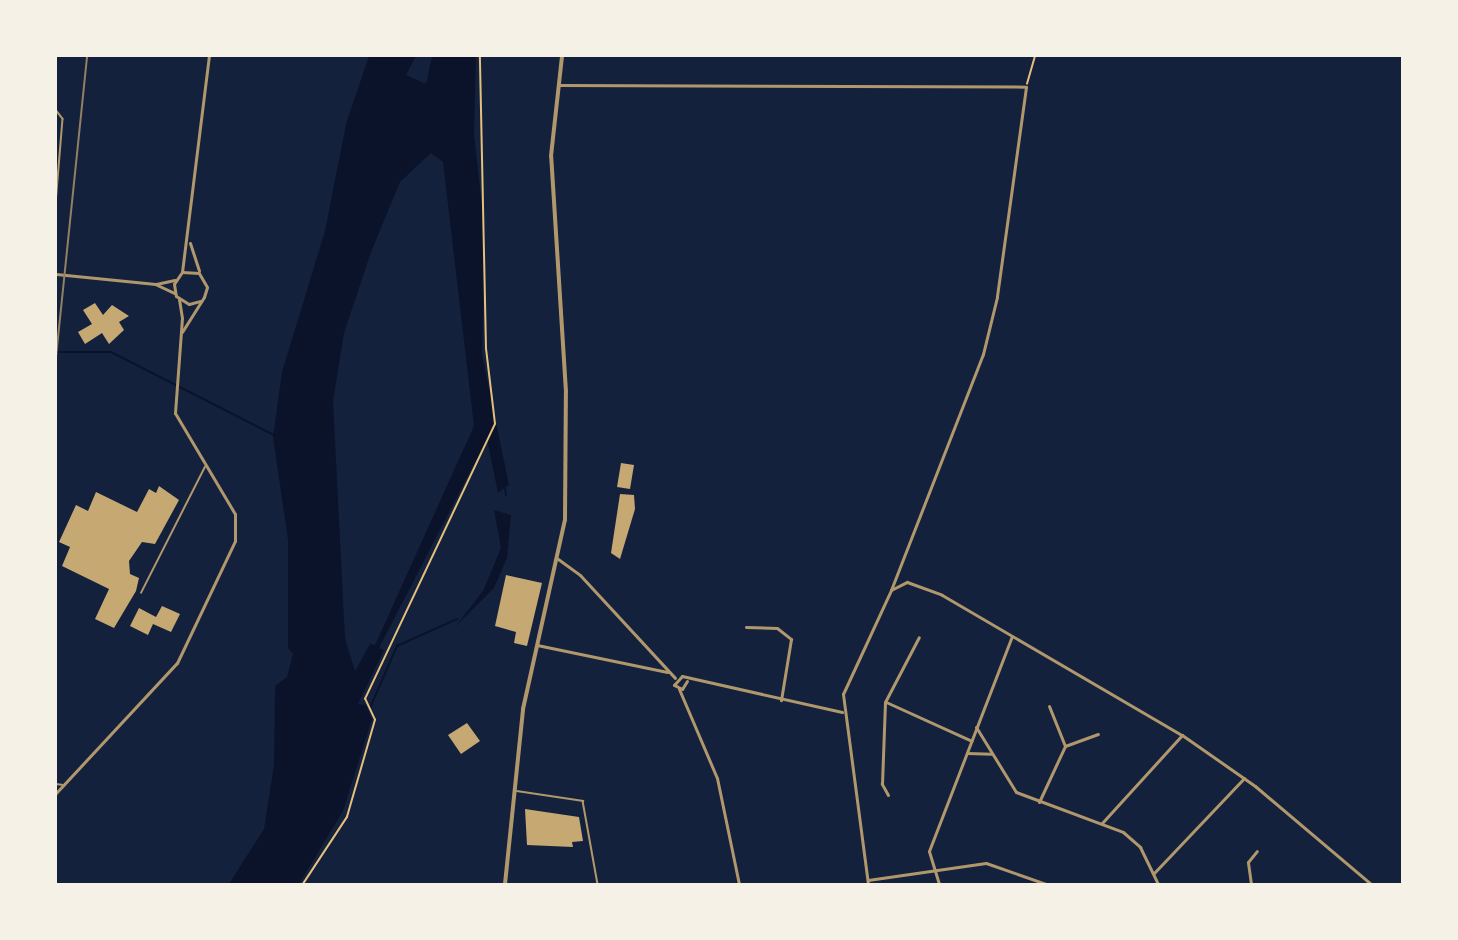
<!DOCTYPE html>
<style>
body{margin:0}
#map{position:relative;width:1458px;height:940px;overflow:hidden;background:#14213d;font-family:Ubuntu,sans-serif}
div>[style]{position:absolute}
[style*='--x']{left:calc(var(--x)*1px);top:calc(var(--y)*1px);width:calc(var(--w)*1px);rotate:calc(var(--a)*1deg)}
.water>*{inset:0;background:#0b132b}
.stream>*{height:2px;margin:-1px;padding:0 1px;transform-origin:1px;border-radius:1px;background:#0b132b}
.building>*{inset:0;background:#c6a872}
.path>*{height:1.5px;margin:-0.75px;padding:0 0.75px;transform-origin:0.75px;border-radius:0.75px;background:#e5c07b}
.service>*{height:1.5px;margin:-0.75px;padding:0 0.75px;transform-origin:0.75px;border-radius:0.75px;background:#b1986c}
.minor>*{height:3px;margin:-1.5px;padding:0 1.5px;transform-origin:1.5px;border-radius:1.5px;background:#b1986c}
.tertiary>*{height:4px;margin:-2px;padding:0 2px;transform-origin:2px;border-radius:2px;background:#b1986c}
.rail>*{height:2px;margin:-1px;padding:0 1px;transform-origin:1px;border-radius:1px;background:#918062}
span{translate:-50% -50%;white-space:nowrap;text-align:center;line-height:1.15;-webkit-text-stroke:6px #f6f1e7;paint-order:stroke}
.frame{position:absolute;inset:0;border:57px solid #f6f1e7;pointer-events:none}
</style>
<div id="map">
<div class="water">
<i style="clip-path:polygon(evenodd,369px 56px,416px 56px,406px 75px,426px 84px,432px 56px,476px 56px,474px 134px,485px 233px,482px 354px,509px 485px,498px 493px,487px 439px,379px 648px,384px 650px,358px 704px,366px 705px,372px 719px,343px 811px,299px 884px,229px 884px,264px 829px,274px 765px,275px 686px,287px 677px,293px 654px,288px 648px,288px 540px,273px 437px,282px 372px,325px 231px,346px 124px,369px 56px,431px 153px,443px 162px,474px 426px,375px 645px,370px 644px,355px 671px,345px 638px,333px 401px,344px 333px,371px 252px,400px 182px,431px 153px)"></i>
<i style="clip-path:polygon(494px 510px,511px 515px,507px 558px,494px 588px,455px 627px,483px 591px,501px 548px)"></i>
</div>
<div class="stream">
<i style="--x:56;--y:352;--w:55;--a:0"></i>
<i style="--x:111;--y:352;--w:183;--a:27"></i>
<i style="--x:505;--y:489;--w:6;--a:81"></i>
<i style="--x:370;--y:708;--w:68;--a:-66.5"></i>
<i style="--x:397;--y:646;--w:66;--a:-24.2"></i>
</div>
<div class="building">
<i style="clip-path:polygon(95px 303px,103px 315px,112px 305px,129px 316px,119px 322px,124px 330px,109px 344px,102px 333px,85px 344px,78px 332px,92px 324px,83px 310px)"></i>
<i style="clip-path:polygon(621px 463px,634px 465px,630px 489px,617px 487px)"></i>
<i style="clip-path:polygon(159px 486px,179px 500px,155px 544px,142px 542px,129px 561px,130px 574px,139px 578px,136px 591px,114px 628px,95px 619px,109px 589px,62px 566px,70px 547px,59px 542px,76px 505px,88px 511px,96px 492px,137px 512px,149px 489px,156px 493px)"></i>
<i style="clip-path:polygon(620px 494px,634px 495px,635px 509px,620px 559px,611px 553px)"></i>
<i style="clip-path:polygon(506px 575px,542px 583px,527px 646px,514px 643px,516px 632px,495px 626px)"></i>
<i style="clip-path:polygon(162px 606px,180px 614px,171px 632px,153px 624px,148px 635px,130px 626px,139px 608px,156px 617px)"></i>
<i style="clip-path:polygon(467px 723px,480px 741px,461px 754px,448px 735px)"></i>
<i style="clip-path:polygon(525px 809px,579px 817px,583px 841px,572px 842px,573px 847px,527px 845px)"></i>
</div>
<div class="path">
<i style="--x:1027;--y:84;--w:29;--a:-74"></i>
<i style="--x:303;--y:884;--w:80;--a:-56.7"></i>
<i style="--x:347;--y:817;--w:101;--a:-73.9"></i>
<i style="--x:375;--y:720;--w:23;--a:-115"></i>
<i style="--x:365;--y:699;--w:304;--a:-64.7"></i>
<i style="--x:495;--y:424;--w:76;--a:-96.8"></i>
<i style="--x:486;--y:349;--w:293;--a:-91.2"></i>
</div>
<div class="service">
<i style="--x:56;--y:110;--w:11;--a:52"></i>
<i style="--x:63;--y:119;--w:85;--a:94.7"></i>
<i style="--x:141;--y:593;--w:141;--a:-63.1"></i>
<i style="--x:56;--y:784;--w:7;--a:8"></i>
<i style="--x:517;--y:791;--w:67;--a:8.6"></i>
<i style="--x:583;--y:801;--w:84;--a:79.8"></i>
</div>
<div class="minor">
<i style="--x:559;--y:85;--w:467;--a:0.2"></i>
<i style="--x:1026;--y:87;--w:212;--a:97.9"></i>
<i style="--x:997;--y:297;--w:59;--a:103.8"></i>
<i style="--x:983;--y:354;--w:253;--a:111.3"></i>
<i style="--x:190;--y:243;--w:29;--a:72"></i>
<i style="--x:182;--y:272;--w:218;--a:-82.9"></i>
<i style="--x:56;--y:274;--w:100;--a:5.8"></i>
<i style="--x:155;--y:284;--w:21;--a:25"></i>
<i style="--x:156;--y:284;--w:19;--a:-12"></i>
<i style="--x:182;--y:332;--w:41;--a:-57.8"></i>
<i style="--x:204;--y:297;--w:10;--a:-73"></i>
<i style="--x:207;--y:287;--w:16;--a:-120"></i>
<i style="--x:199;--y:273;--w:17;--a:-177"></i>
<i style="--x:182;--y:272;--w:14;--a:124"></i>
<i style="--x:174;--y:284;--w:12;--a:81"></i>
<i style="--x:176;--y:296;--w:15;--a:32"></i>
<i style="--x:189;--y:304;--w:11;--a:-15"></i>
<i style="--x:558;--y:559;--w:27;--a:36"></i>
<i style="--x:580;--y:575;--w:140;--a:47.3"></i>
<i style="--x:746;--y:627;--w:31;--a:2"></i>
<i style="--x:777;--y:628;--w:18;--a:38"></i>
<i style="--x:791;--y:639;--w:62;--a:99.3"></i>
<i style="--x:537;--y:645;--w:133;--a:11.7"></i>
<i style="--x:687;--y:681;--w:9;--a:122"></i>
<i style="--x:682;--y:689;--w:9;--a:-153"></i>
<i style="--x:674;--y:685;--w:12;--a:-48"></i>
<i style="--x:682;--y:676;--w:164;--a:12.7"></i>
<i style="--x:679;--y:689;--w:97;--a:66.9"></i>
<i style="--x:717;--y:778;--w:108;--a:78.3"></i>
<i style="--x:886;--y:702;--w:94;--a:24.4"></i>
<i style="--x:976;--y:727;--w:76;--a:58.4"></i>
<i style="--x:1016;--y:792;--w:114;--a:20.5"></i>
<i style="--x:1123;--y:832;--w:23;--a:41"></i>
<i style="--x:1140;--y:847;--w:41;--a:64.1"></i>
<i style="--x:1065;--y:746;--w:35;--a:-20"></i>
<i style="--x:967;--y:753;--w:24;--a:2"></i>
<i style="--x:56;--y:793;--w:178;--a:-47.1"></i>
<i style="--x:177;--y:663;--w:135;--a:-64.6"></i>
<i style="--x:235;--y:541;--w:27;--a:-90"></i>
<i style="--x:235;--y:514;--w:117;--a:-120.7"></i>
<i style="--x:175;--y:413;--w:95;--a:-85.8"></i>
<i style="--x:182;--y:318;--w:19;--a:-99"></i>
<i style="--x:888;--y:795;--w:13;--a:-119"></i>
<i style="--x:882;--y:784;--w:82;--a:-87.9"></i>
<i style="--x:885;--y:702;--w:73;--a:-62.4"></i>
<i style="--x:1039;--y:802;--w:62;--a:-65.1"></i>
<i style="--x:1065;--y:746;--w:43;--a:-111.8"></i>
<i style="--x:1102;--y:823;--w:119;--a:-47.7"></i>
<i style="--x:1154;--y:873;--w:131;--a:-46.5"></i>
<i style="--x:868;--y:880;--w:119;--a:-8.2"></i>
<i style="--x:986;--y:863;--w:64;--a:19.3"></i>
<i style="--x:868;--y:884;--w:192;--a:-97.5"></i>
<i style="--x:843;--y:694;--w:115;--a:-65.2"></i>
<i style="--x:891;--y:590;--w:18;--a:-27"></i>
<i style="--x:907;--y:582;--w:37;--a:20"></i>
<i style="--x:942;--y:595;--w:278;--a:30.3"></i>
<i style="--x:1182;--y:735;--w:89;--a:34.9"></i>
<i style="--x:1255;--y:786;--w:152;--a:40.2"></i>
<i style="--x:939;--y:884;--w:34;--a:-107"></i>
<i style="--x:929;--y:851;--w:230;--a:-68.9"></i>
<i style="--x:1251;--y:884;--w:22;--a:-98"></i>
<i style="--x:1248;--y:862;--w:14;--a:-51"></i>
</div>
<div class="tertiary">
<i style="--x:505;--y:884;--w:176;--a:-84.1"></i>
<i style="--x:523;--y:709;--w:194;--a:-77.5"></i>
<i style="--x:565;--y:520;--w:128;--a:-89.6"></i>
<i style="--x:566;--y:392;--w:236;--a:-93.6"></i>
<i style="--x:551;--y:156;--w:101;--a:-83.7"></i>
</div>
<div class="rail">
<i style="--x:56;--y:357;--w:303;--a:-84.1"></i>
</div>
<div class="frame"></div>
</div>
